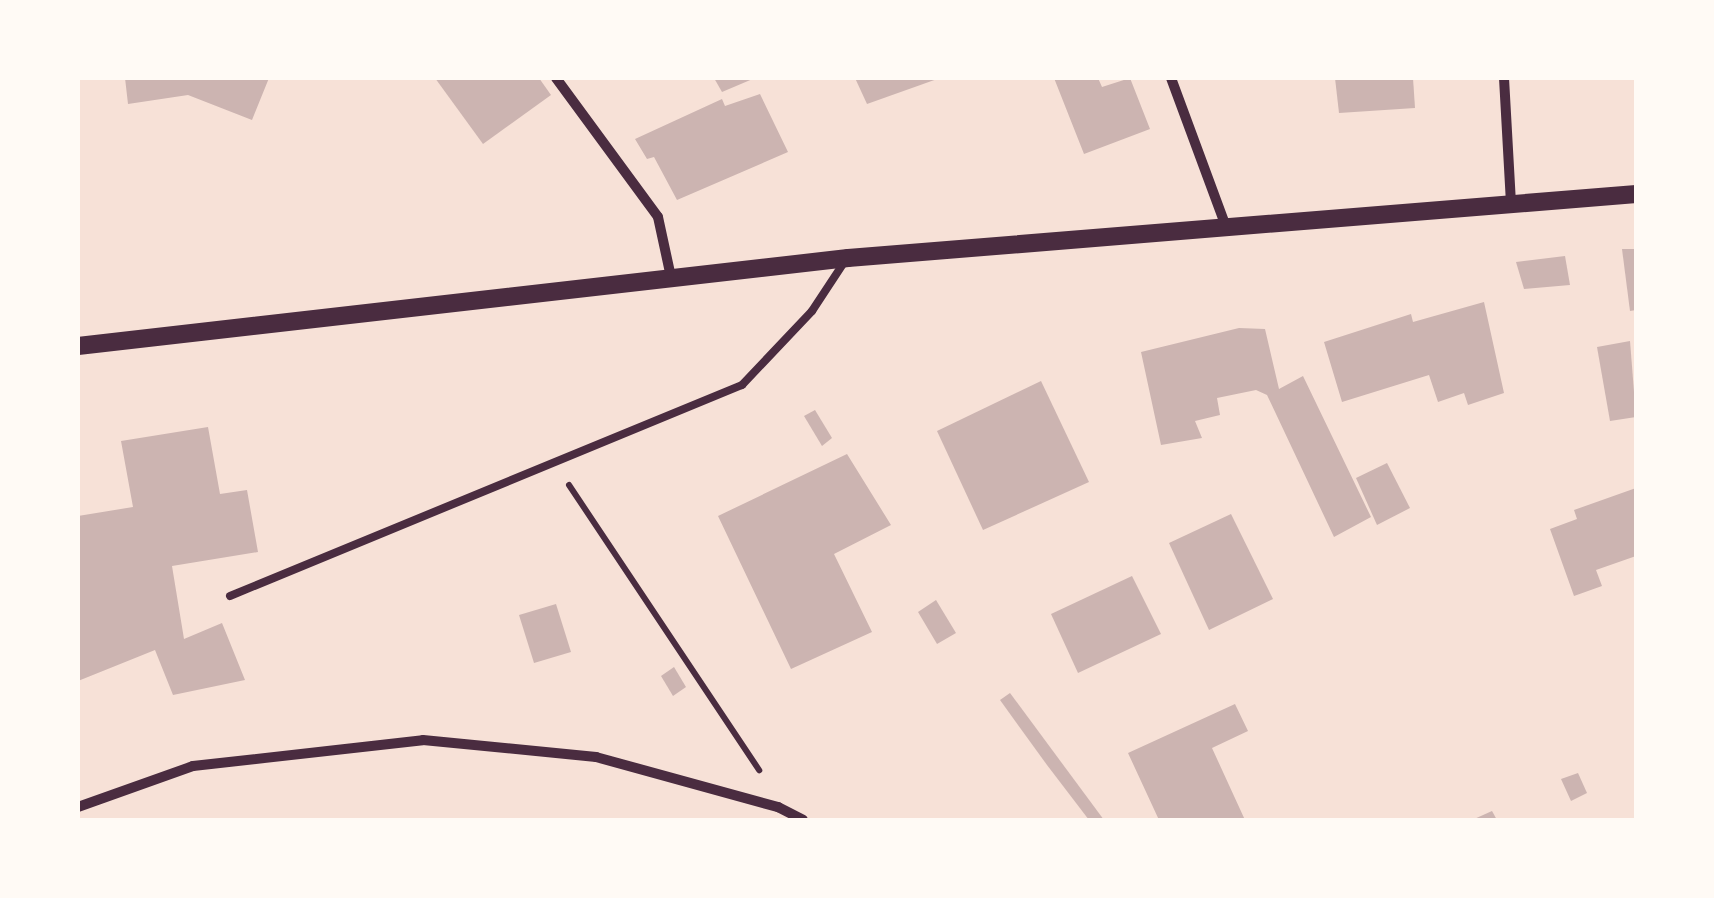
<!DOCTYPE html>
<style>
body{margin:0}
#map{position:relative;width:1714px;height:898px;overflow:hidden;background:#f7e1d7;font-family:"DM Sans",sans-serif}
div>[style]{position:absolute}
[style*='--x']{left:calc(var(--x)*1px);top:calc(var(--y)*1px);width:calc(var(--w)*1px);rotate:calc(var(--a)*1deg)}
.building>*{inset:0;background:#ccb4b1}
.path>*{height:6px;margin:-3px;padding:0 3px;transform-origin:3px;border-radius:3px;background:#4a2c40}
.service>*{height:8px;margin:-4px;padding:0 4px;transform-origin:4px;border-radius:4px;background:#4a2c40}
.minor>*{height:10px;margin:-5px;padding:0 5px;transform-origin:5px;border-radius:5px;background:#4a2c40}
.tertiary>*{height:18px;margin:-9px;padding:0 9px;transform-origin:9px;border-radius:9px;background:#4a2c40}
span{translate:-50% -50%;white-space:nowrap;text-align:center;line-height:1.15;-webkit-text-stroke:10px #fffaf5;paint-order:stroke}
.frame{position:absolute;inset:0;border:80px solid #fffaf5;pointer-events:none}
</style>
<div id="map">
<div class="building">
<i style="clip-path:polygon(125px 78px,269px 78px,252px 120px,188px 95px,128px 104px)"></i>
<i style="clip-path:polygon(435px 78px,539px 78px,551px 95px,483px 144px)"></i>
<i style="clip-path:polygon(714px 78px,755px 78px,722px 92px)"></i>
<i style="clip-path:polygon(855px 78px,940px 78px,867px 104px)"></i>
<i style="clip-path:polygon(1054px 78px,1098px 78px,1102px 87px,1130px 78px,1150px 129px,1084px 154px)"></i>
<i style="clip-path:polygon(1335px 78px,1413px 78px,1415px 108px,1339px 113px)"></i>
<i style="clip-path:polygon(760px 94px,788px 152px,677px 200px,654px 157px,647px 159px,635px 139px,722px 99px,725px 106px)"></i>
<i style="clip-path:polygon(1622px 249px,1636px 249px,1636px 310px,1630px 311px)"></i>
<i style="clip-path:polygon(1565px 256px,1570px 285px,1524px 289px,1516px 262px)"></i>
<i style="clip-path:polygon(1484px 302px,1504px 393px,1468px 405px,1464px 393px,1438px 402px,1429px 375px,1342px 402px,1324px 342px,1411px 314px,1413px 322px)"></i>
<i style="clip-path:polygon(1239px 328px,1265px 329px,1279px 389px,1303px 376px,1371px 517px,1334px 537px,1267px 395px,1256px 390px,1217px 398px,1220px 415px,1195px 421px,1202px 438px,1161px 445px,1141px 352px)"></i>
<i style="clip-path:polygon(1630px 341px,1636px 417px,1610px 421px,1597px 347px)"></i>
<i style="clip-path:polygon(1041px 381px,1089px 482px,983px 530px,937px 431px)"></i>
<i style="clip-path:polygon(815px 410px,832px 438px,822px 446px,804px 416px)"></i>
<i style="clip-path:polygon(208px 427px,220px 494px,247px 490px,258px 552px,172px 566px,184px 639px,222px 623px,245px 680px,173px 695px,155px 650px,78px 681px,78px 516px,133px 507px,121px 441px)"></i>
<i style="clip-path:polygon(847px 454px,891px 525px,834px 554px,872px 632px,791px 669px,718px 516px)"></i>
<i style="clip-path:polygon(1387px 463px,1410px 508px,1377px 525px,1356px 478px)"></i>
<i style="clip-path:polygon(1636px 488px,1636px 556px,1596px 570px,1602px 586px,1574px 596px,1550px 529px,1577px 519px,1574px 510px)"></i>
<i style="clip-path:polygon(1231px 514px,1273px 599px,1209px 630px,1169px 543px)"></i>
<i style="clip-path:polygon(1132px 576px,1161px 634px,1078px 673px,1051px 614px)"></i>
<i style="clip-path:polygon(936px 600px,956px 633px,937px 644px,918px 612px)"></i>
<i style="clip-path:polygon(556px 604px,571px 652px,534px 663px,519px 615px)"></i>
<i style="clip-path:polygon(674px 667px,686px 687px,673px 696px,661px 676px)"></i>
<i style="clip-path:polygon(1010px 693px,1104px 820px,1089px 820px,1047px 765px,1000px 700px)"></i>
<i style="clip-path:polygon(1235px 704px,1248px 731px,1212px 748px,1245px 820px,1159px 820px,1128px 753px)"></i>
<i style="clip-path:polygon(1578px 773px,1587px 793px,1571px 801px,1561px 779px)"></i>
<i style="clip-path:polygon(1492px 811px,1497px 820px,1472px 820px)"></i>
</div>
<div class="path">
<i style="--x:569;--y:485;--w:343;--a:56.3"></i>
</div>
<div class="service">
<i style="--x:230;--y:596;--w:554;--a:-22.4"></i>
<i style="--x:742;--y:385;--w:102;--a:-46.6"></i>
<i style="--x:812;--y:311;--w:60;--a:-56.6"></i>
</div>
<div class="minor">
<i style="--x:556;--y:78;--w:172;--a:53.7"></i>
<i style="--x:658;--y:217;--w:61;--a:77.8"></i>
<i style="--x:1171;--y:78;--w:159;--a:69.7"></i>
<i style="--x:1504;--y:78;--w:125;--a:86.8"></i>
<i style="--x:78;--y:807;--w:122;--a:-19.6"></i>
<i style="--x:193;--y:766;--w:231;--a:-6.4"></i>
<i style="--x:423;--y:740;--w:174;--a:5.6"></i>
<i style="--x:596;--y:757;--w:189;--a:15.4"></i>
<i style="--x:778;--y:807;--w:28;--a:27"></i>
</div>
<div class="tertiary">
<i style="--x:78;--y:346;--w:775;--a:-6.52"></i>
<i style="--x:848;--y:258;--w:791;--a:-4.64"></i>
</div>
<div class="frame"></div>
</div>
